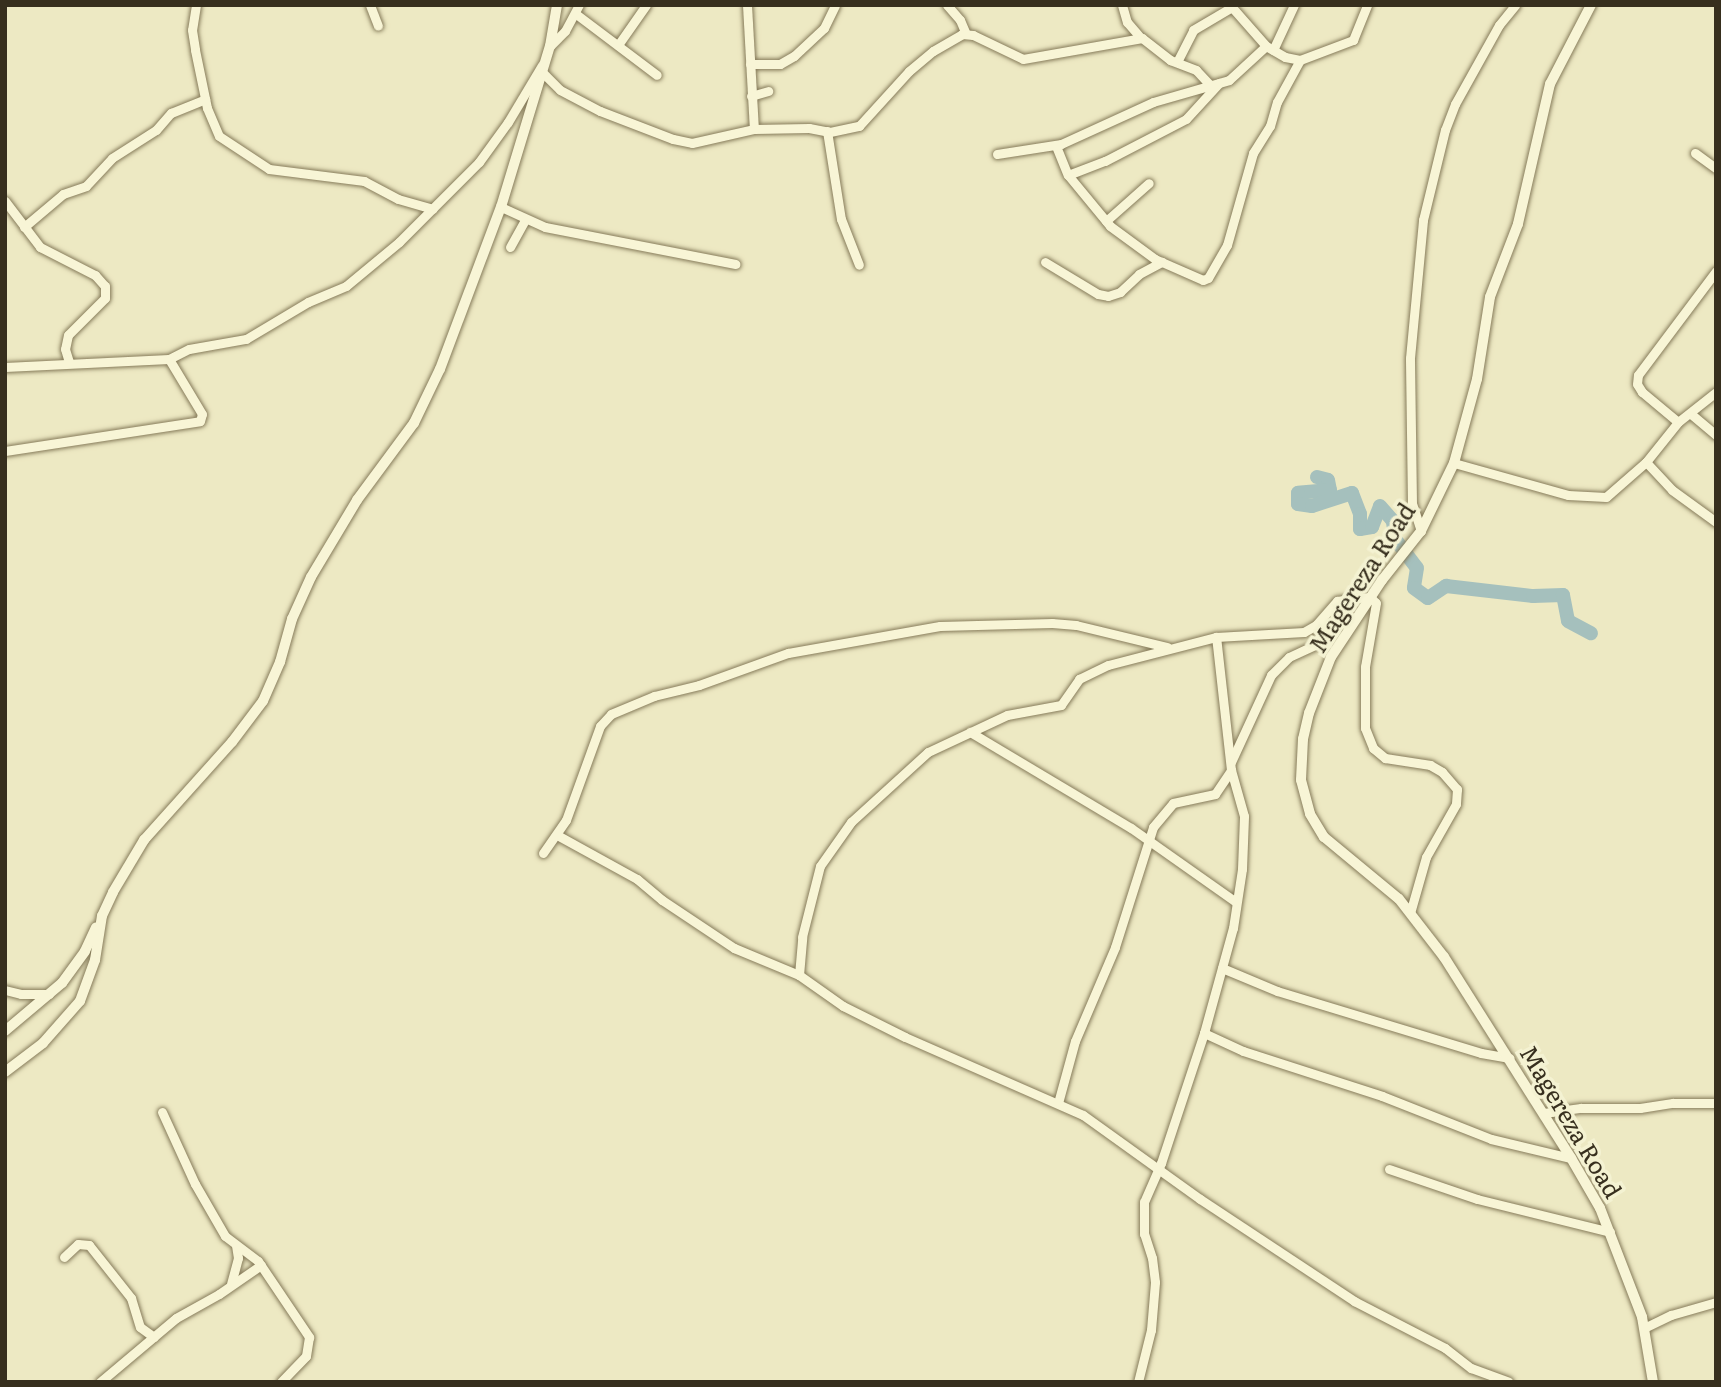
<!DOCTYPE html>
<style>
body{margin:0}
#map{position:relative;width:1721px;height:1387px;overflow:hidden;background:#ede9c3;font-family:Literata,serif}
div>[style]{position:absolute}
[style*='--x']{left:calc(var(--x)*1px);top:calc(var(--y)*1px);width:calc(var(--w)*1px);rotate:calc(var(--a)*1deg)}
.river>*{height:14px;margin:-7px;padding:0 7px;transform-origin:7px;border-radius:7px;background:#a5c0bd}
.roads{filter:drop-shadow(0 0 2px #867b5a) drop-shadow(0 0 2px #867b5a)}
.minor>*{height:9px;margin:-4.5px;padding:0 4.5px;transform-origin:4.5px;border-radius:4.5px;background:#f8f5d6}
.tertiary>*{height:10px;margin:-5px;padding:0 5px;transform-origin:5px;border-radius:5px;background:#f8f5d6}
span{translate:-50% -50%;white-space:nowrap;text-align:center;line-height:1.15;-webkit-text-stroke:7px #f4f2d2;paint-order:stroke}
.street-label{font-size:24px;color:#372f1e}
.frame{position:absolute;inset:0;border:7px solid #372f1e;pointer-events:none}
</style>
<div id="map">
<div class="river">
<i style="--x:1317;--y:477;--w:11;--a:15"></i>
<i style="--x:1328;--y:480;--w:10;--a:79"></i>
<i style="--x:1330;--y:490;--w:32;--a:175"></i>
<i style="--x:1298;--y:493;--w:11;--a:90"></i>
<i style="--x:1298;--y:504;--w:14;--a:8"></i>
<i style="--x:1312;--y:506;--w:42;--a:-18"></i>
<i style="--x:1352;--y:493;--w:22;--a:69"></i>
<i style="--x:1360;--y:514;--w:15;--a:90"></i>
<i style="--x:1360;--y:529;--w:12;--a:-9"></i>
<i style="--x:1372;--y:527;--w:22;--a:-69"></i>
<i style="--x:1380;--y:506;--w:20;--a:49"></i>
<i style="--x:1393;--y:521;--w:18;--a:84"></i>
<i style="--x:1395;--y:539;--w:36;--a:53"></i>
<i style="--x:1417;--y:568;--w:20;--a:99"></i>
<i style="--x:1414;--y:588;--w:17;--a:36"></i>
<i style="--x:1428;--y:598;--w:22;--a:-34"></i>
<i style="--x:1446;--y:586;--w:88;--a:6.6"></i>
<i style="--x:1533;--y:596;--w:30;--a:-2"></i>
<i style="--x:1563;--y:595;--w:26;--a:79"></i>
<i style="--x:1568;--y:621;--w:26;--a:28"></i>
</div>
<div class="roads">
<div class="minor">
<i style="--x:196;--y:5;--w:25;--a:99"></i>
<i style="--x:192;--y:30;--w:20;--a:81"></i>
<i style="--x:195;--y:50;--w:59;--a:78.3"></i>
<i style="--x:207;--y:108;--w:30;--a:67"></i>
<i style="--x:219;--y:136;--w:60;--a:33.4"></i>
<i style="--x:269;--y:169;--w:96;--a:7.2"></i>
<i style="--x:364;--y:181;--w:38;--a:28"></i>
<i style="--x:398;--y:199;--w:36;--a:16"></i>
<i style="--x:370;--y:5;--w:22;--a:69"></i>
<i style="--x:747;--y:5;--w:124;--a:86.8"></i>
<i style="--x:947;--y:5;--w:20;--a:49"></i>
<i style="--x:960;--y:20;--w:15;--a:67"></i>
<i style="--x:1122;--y:5;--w:18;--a:74"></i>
<i style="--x:1127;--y:22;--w:20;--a:49"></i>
<i style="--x:1230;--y:5;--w:55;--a:48.7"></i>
<i style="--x:1266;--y:46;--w:22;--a:30"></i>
<i style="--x:1285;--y:57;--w:15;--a:11"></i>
<i style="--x:1300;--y:60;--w:57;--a:-20.7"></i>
<i style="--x:1353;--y:40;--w:38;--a:-68"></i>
<i style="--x:576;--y:14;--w:101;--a:37"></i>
<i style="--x:618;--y:45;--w:49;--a:-55"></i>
<i style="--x:550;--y:46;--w:21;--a:-45"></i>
<i style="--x:565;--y:31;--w:30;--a:-62"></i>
<i style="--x:1273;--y:50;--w:50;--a:-65"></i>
<i style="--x:1177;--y:62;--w:36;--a:-63"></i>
<i style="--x:1193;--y:30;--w:45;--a:-30.5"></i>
<i style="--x:750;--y:64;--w:30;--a:0"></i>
<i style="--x:780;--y:64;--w:16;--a:-30"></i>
<i style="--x:794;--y:56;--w:41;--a:-43"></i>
<i style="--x:824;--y:28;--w:25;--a:-64"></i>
<i style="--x:542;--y:72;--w:25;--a:45"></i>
<i style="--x:560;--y:90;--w:45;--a:27.7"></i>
<i style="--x:600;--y:111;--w:78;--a:21"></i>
<i style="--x:673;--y:139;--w:19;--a:12"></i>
<i style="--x:692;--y:143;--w:64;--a:-12.7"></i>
<i style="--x:754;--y:129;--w:55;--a:-1"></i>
<i style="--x:809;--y:128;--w:21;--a:11"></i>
<i style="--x:830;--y:132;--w:30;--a:-12"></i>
<i style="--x:859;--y:126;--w:74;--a:-47.7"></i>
<i style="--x:909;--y:71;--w:31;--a:-40"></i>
<i style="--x:933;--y:51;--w:34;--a:-30"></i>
<i style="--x:962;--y:34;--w:11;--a:5"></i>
<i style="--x:973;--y:35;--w:55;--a:25.6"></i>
<i style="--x:1023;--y:59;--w:121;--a:-10"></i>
<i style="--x:1142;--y:38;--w:36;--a:38"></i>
<i style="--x:1170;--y:60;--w:28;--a:21"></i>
<i style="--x:1196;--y:70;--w:19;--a:47"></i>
<i style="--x:751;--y:96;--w:18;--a:-16"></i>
<i style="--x:827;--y:131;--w:89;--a:81"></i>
<i style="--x:841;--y:219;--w:49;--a:68.6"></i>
<i style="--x:1056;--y:146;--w:31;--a:68"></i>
<i style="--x:1068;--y:175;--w:66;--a:50.5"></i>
<i style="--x:1110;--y:226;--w:56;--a:36.3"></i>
<i style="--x:1155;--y:259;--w:52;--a:23.6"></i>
<i style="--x:1203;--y:280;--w:5;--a:-22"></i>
<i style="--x:1208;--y:278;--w:38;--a:-60"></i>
<i style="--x:1227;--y:245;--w:96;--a:-74.2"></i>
<i style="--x:1253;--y:153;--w:32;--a:-58"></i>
<i style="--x:1270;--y:126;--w:25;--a:-74"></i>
<i style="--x:1277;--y:102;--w:48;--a:-61.3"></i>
<i style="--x:1695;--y:153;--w:26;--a:36"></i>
<i style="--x:997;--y:154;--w:65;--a:-8.9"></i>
<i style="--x:1061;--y:144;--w:101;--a:-24.5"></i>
<i style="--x:1153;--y:102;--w:79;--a:-16.1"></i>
<i style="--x:1229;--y:80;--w:50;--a:-42.6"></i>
<i style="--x:1068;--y:175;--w:40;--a:-21"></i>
<i style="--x:1105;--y:161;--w:91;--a:-27.4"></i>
<i style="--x:1186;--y:119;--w:49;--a:-47.5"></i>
<i style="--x:5;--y:201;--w:58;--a:52.7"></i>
<i style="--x:40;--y:247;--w:62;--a:27"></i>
<i style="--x:95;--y:275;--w:15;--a:48"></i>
<i style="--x:105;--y:286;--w:12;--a:90"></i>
<i style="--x:105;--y:298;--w:52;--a:135"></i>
<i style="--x:68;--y:335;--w:14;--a:102"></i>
<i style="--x:65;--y:349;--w:14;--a:73"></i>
<i style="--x:501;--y:207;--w:48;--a:24.4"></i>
<i style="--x:545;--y:227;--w:194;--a:11"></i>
<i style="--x:1106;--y:221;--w:57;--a:-41.5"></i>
<i style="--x:24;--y:227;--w:51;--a:-40.2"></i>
<i style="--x:63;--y:194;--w:24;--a:-19"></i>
<i style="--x:86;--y:186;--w:38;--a:-47"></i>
<i style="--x:112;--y:158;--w:52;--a:-32.5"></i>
<i style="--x:156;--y:130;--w:23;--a:-49"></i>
<i style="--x:171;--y:113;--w:37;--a:-22"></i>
<i style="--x:510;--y:247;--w:31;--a:-61"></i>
<i style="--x:1045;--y:262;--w:62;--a:31.1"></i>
<i style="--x:1098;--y:294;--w:10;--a:11"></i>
<i style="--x:1108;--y:296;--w:13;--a:-18"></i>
<i style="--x:1120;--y:292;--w:26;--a:-43"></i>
<i style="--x:1139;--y:274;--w:26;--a:-28"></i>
<i style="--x:5;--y:367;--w:164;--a:-2.8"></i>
<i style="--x:169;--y:359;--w:22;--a:-27"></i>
<i style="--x:189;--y:349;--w:58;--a:-10"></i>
<i style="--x:246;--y:339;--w:72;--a:-30.8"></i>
<i style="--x:308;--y:302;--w:41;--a:-22.8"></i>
<i style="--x:346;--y:286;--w:69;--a:-39.7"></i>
<i style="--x:399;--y:242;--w:113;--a:-45"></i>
<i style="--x:479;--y:162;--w:49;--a:-54.1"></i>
<i style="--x:508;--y:122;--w:66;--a:-59.2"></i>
<i style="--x:1691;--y:414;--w:33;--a:40"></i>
<i style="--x:1678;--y:422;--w:47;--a:-140.2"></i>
<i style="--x:1642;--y:392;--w:9;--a:-122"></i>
<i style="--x:1637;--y:384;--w:9;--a:-84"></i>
<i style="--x:1638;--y:375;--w:130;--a:-53.1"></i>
<i style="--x:5;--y:451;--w:197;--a:-8.7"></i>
<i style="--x:200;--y:421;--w:7;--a:-74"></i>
<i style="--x:202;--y:414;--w:64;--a:-121"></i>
<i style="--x:1646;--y:462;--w:38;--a:47"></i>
<i style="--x:1672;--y:490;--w:54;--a:36"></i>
<i style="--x:1454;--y:463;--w:118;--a:15.7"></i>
<i style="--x:1568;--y:495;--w:38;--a:3"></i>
<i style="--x:1606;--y:497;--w:53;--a:-41.2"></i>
<i style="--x:1646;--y:462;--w:51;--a:-51.3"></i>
<i style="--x:1678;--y:422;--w:48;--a:-38.3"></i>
<i style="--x:1421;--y:531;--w:28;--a:-108"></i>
<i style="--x:1412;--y:504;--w:146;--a:-90.8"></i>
<i style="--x:1410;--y:358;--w:139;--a:-84.6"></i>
<i style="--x:1423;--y:220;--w:93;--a:-76.3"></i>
<i style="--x:1445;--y:130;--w:28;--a:-69"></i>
<i style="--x:1455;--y:104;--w:90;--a:-60.9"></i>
<i style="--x:1499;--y:25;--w:26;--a:-51"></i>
<i style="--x:970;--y:732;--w:187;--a:30.8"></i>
<i style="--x:1131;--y:828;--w:128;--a:35.2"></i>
<i style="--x:1231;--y:762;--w:96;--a:-65.3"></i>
<i style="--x:1271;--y:675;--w:25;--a:-45"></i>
<i style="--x:1289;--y:657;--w:33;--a:-25"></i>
<i style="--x:1319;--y:643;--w:22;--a:-85"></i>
<i style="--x:557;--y:835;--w:91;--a:28.8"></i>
<i style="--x:637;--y:879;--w:33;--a:40"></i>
<i style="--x:662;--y:900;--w:87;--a:33.7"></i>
<i style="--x:734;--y:948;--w:70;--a:22.6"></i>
<i style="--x:799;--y:975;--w:54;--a:35.2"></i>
<i style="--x:843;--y:1006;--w:69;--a:26.6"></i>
<i style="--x:905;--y:1037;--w:194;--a:23.7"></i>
<i style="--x:1083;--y:1115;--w:144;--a:35.7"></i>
<i style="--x:1200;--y:1199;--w:185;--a:33.5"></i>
<i style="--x:1354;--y:1301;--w:102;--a:27.3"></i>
<i style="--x:1445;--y:1348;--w:33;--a:38"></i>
<i style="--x:1471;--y:1368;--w:40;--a:20.2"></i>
<i style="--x:543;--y:853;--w:40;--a:-55.1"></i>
<i style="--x:566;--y:820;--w:100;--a:-70.1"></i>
<i style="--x:600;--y:726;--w:16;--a:-47"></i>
<i style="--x:611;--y:714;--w:47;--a:-22.7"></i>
<i style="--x:654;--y:696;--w:46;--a:-13.7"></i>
<i style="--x:699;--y:685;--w:95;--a:-19.8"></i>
<i style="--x:788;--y:653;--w:154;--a:-10.1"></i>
<i style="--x:940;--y:626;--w:112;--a:-1.5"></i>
<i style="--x:1052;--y:623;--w:24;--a:5"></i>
<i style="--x:1076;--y:625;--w:94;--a:13.6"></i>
<i style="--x:1222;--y:968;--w:60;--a:22.7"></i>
<i style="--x:1277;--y:991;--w:213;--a:16.9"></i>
<i style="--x:1481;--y:1053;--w:29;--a:10"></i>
<i style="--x:799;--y:975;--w:38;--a:-85"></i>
<i style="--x:802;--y:937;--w:73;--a:-75.8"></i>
<i style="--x:820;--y:866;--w:54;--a:-54.8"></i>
<i style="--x:851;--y:822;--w:104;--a:-42.3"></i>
<i style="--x:928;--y:752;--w:87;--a:-25.1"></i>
<i style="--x:1007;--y:715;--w:55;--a:-10.5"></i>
<i style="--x:1061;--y:705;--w:32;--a:-55"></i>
<i style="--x:1079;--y:679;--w:32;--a:-26"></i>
<i style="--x:1108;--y:665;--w:112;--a:-14.5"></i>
<i style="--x:1216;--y:637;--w:88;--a:-3.3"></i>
<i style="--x:1304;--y:632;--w:14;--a:-30"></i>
<i style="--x:1316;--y:625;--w:32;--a:-49"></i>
<i style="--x:1337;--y:601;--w:21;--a:-8"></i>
<i style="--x:1358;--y:598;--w:12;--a:-5"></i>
<i style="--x:1370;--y:597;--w:8;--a:45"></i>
<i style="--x:1376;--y:603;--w:65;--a:99.8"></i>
<i style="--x:1365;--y:667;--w:61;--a:90"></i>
<i style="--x:1365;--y:728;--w:22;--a:68"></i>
<i style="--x:1373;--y:748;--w:16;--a:40"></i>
<i style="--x:1385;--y:758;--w:46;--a:8.8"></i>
<i style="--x:1430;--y:765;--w:14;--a:30"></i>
<i style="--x:1442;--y:772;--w:23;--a:49"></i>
<i style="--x:1457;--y:789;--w:15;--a:94"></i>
<i style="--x:1456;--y:804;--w:61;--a:119.5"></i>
<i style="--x:1426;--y:857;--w:58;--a:105.9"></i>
<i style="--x:5;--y:990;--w:16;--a:14"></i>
<i style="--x:21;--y:994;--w:28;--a:0"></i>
<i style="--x:1204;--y:1033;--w:43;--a:24.8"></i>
<i style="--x:1243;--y:1051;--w:146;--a:17.9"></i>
<i style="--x:1382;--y:1096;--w:117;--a:21.5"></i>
<i style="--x:1491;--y:1139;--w:82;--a:13.4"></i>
<i style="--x:1058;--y:1103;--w:64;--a:-74.7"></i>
<i style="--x:1075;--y:1041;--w:102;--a:-66.9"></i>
<i style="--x:1115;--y:947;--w:126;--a:-72.4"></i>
<i style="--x:1153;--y:827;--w:31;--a:-50"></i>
<i style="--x:1173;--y:803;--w:43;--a:-12.1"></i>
<i style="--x:1215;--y:794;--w:29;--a:-56"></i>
<i style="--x:162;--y:1112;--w:79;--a:65.4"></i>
<i style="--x:195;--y:1184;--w:60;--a:60"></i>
<i style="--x:225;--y:1236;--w:41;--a:37.1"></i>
<i style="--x:258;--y:1261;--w:92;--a:56.1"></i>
<i style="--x:309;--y:1337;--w:19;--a:99"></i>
<i style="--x:306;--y:1356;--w:36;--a:134"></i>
<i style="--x:1544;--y:1113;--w:37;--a:-8"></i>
<i style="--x:1581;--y:1108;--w:59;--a:0"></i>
<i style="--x:1640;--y:1108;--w:33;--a:-9"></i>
<i style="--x:1673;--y:1103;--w:43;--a:0"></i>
<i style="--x:1389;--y:1169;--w:93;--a:18.8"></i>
<i style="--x:1477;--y:1199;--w:137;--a:13.9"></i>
<i style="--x:64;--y:1257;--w:19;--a:-43"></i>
<i style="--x:78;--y:1244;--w:11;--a:5"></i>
<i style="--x:89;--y:1245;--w:68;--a:51.6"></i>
<i style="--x:131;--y:1298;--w:30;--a:73"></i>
<i style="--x:140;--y:1327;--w:17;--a:36"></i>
<i style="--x:231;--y:1284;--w:27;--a:-75"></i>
<i style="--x:238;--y:1258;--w:13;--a:-99"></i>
<i style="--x:1644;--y:1328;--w:30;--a:-26"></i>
<i style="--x:1671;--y:1315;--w:47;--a:-16.1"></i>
<i style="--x:100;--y:1382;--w:99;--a:-40.1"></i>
<i style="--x:176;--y:1318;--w:49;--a:-29.2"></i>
<i style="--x:219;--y:1294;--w:51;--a:-34.6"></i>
<i style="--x:1138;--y:1382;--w:54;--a:-76"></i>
<i style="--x:1151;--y:1330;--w:48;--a:-85.2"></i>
<i style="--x:1155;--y:1282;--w:24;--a:-97"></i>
<i style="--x:1152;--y:1258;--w:25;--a:-108"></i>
<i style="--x:1144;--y:1234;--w:32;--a:-90"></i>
<i style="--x:1144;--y:1202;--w:43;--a:-66.4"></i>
<i style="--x:1161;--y:1163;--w:137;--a:-71.7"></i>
<i style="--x:1204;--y:1033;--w:109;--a:-74.6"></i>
<i style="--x:1233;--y:928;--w:60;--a:-81.3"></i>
<i style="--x:1242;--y:869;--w:53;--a:-87.8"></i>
<i style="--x:1244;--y:816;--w:48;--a:-105.8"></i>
<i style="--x:1231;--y:770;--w:134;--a:-96.4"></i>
</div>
<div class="tertiary">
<i style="--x:1591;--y:5;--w:89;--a:117.4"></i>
<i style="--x:1550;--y:84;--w:144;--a:102.9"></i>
<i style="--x:1518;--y:224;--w:78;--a:111"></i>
<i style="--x:1490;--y:297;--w:83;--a:99"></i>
<i style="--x:1477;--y:379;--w:87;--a:105.3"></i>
<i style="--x:1454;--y:463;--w:76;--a:115.9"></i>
<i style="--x:1421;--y:531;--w:63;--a:128.5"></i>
<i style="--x:1382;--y:580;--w:92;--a:123.5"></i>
<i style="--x:1331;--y:657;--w:60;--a:111.4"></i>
<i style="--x:1309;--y:713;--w:27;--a:103"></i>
<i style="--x:1303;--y:739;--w:41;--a:92.8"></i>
<i style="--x:1301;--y:780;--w:35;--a:75"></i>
<i style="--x:1310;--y:814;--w:27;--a:59"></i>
<i style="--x:1324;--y:837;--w:97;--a:39.6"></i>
<i style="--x:1399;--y:899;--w:73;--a:52.2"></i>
<i style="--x:1444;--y:957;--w:238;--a:57.7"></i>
<i style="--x:1571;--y:1158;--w:58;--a:59.9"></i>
<i style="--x:1600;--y:1208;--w:117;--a:68.9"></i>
<i style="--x:1642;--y:1317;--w:66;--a:80.4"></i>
<i style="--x:5;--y:1031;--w:75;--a:-40.1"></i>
<i style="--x:62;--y:983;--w:39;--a:-54"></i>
<i style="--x:85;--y:951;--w:26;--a:-65"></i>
<i style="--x:5;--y:1072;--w:48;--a:-37.3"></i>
<i style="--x:43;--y:1043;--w:56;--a:-48.6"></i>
<i style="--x:80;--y:1001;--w:44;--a:-69.9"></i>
<i style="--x:95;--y:960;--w:45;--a:-81"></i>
<i style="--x:102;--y:916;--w:26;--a:-65"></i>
<i style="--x:113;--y:892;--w:61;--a:-59.2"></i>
<i style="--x:144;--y:840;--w:132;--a:-48.1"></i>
<i style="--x:232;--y:742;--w:51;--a:-52.9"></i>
<i style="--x:263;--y:701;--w:43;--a:-66.4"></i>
<i style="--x:280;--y:662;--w:45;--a:-74.4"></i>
<i style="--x:292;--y:619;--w:46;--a:-65.7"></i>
<i style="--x:311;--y:577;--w:90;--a:-59.1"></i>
<i style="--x:357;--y:500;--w:96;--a:-53.5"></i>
<i style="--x:414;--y:423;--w:60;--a:-64.3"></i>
<i style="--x:440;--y:369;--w:173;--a:-69.4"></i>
<i style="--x:501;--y:207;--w:168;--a:-73.1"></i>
<i style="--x:550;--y:46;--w:42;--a:-80.3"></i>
</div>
</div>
<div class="street-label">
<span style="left:1361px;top:577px;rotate:-57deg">Magereza Road</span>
<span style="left:1572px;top:1121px;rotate:59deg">Magereza Road</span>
</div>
<div class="frame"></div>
</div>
